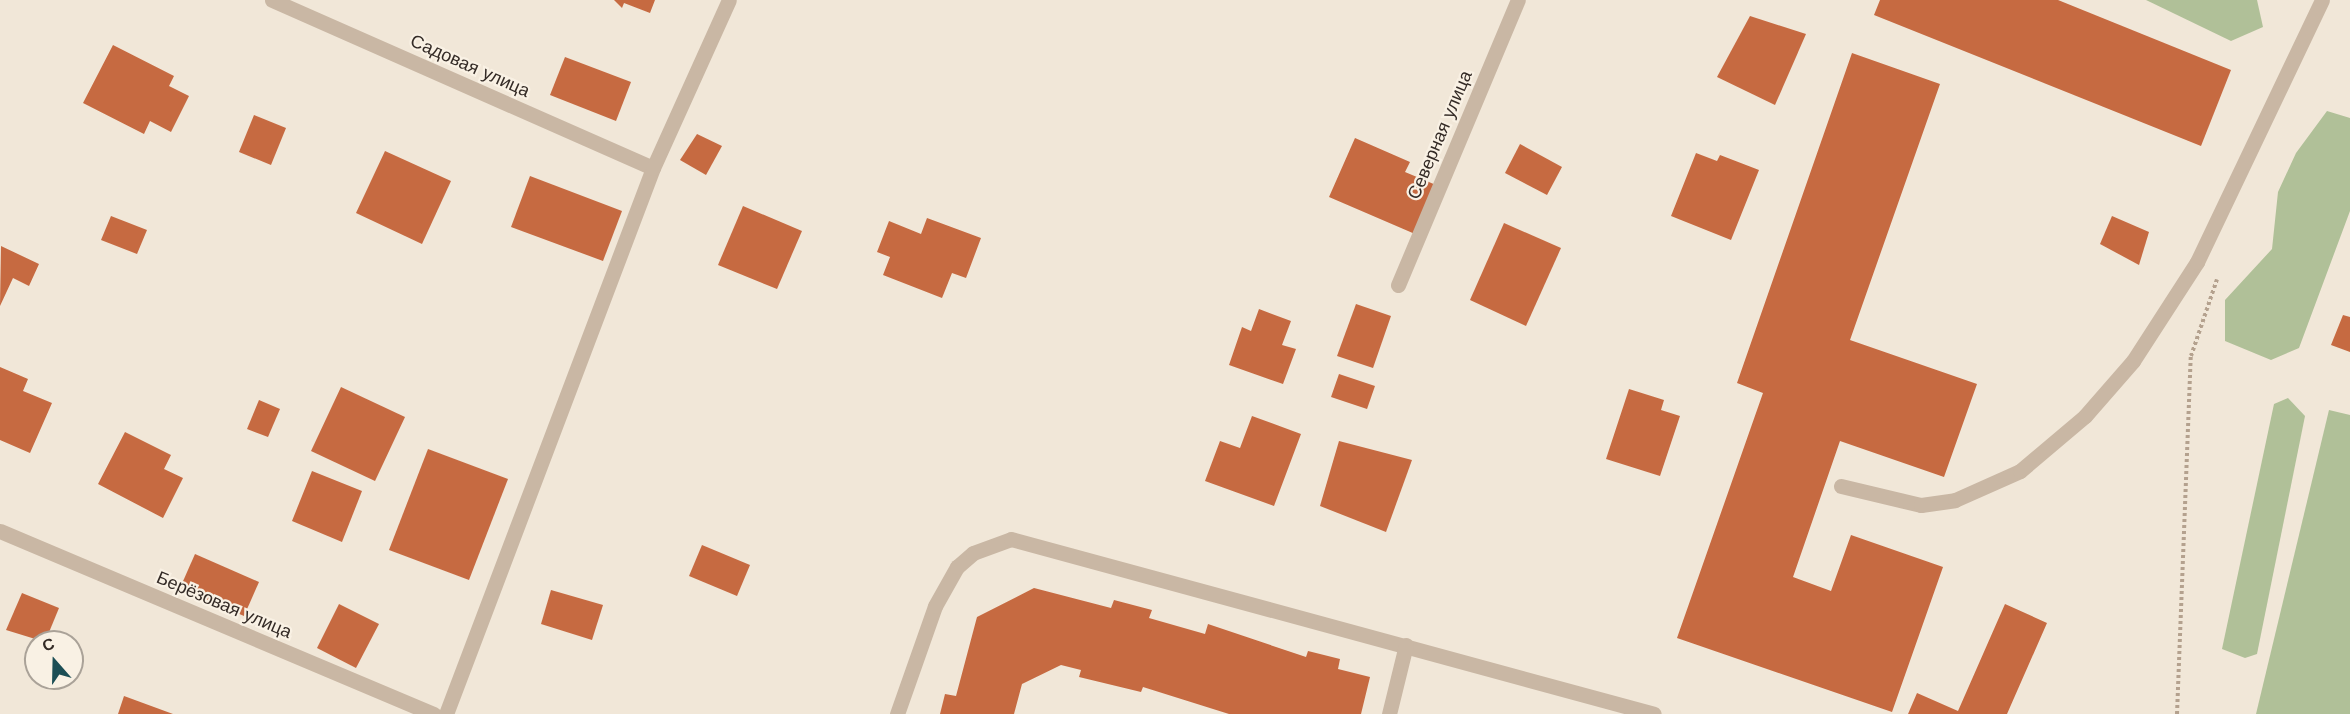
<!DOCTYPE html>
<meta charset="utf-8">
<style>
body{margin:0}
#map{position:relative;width:2350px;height:714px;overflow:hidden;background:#f1e7d8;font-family:"Work Sans",sans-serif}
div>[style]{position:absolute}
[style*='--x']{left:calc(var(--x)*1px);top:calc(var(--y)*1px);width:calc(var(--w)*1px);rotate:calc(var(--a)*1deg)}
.green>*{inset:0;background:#b0c098}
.building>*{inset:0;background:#c66a41}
.path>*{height:4px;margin-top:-2px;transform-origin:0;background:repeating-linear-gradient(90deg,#b4a18e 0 3px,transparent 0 6px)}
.lane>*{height:15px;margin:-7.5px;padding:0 7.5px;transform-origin:7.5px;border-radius:7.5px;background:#c9b7a4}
.street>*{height:15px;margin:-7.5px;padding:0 7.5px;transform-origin:7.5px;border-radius:7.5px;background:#c9b7a4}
span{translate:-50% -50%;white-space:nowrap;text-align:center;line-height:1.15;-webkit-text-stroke:4.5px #f9f1e4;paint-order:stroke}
.street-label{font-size:18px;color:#342b26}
.north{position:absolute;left:24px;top:630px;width:60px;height:60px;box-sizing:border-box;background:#f9f1e4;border:2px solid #aaa298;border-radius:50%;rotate:340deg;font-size:16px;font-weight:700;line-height:24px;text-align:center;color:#342b26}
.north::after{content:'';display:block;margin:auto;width:21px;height:27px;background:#1c4e55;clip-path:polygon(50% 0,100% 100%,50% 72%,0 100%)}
</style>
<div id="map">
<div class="green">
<i style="clip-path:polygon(2146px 0,2257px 0,2263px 27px,2231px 41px)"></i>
<i style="clip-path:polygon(2327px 111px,2350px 118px,2350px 211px,2299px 348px,2271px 360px,2225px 341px,2225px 300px,2272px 249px,2278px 192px,2296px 153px)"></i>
<i style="clip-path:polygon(2288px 398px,2305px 416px,2257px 654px,2245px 658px,2222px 649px,2274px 404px)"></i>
<i style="clip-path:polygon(2329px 410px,2350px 415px,2350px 714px,2256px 714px)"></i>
</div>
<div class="building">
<i style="clip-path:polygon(614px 0,655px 0,650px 13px,624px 3px,622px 8px)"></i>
<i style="clip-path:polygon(1880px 0,2058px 0,2231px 70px,2201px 146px,1874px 15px)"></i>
<i style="clip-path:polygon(1750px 16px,1806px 34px,1775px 105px,1717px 77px)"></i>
<i style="clip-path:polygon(113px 45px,174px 76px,169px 86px,189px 96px,171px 132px,150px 121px,144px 134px,83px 103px)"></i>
<i style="clip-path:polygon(1852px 53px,1940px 84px,1850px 340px,1977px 384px,1944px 477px,1840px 441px,1793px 577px,1831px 591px,1851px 535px,1943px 567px,1892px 712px,1677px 638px,1763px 393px,1737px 383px)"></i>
<i style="clip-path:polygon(565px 57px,631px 82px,616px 121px,550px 95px)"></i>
<i style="clip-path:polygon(254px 115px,286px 128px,271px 165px,239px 152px)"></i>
<i style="clip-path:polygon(697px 134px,722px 146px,706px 175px,680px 160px)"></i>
<i style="clip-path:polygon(1355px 138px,1410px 162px,1405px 172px,1436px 185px,1415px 234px,1329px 197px)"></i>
<i style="clip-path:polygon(1520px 144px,1562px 167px,1547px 195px,1505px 173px)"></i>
<i style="clip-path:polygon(385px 151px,451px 181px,422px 244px,356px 213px)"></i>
<i style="clip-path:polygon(1696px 153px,1717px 161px,1720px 155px,1759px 170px,1731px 240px,1671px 216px)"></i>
<i style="clip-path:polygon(530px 176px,622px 211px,603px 261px,511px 227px)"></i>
<i style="clip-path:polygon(743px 206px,802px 231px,777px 289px,718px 265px)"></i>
<i style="clip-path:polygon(111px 216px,147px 230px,137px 254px,101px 240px)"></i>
<i style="clip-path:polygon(2112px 216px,2149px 232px,2139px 265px,2100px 244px)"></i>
<i style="clip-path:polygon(927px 218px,981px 238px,966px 278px,952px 273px,942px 298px,883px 275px,890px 257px,877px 252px,889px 221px,921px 234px)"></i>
<i style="clip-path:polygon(1504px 223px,1561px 248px,1526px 326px,1470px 300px)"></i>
<i style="clip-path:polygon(1px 246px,39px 264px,29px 286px,13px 278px,0 306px)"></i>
<i style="clip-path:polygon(1356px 304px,1391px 316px,1373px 368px,1337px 356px)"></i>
<i style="clip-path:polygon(1259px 309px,1291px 321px,1282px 345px,1296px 349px,1283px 384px,1229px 365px,1242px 327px,1251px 331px)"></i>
<i style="clip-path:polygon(2343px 315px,2350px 317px,2350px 352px,2331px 345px)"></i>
<i style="clip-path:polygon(0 367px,28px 379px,23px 391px,52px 403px,30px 453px,0 440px)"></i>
<i style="clip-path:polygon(1339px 374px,1375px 386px,1367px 409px,1331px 397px)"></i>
<i style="clip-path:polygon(341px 387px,405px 417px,375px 481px,311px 451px)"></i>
<i style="clip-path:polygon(1629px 389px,1664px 400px,1661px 410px,1680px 416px,1660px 476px,1606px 459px)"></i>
<i style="clip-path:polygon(259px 400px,280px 409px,268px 437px,247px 429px)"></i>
<i style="clip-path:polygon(1252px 416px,1301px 434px,1274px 506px,1205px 481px,1220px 441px,1240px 448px)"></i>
<i style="clip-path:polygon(125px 432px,171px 455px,164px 469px,183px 478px,163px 518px,98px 484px)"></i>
<i style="clip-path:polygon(1339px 441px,1412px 460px,1386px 532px,1320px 506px)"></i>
<i style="clip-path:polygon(428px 449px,508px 479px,469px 580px,389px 550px)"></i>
<i style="clip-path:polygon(312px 471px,362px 491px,342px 542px,292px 521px)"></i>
<i style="clip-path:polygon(702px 545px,750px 565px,737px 596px,689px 576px)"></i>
<i style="clip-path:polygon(195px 554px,259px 582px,244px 616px,180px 588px)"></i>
<i style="clip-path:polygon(1034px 588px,1111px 608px,1114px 600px,1152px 610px,1149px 618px,1205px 634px,1208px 624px,1306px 657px,1308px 651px,1340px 659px,1338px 669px,1370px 677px,1361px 714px,1229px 714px,1143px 687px,1141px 692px,1079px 677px,1081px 670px,1061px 665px,1022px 684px,1014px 714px,940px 714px,945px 694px,956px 696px,977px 617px)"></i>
<i style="clip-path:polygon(551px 590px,603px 605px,592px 640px,541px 624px)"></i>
<i style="clip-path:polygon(22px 593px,59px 608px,45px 642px,6px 630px)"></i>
<i style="clip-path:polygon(339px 604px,379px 624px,356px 668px,317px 648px)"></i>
<i style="clip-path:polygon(2005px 604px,2047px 623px,2007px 714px,1908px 714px,1917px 693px,1958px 711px)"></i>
<i style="clip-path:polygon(124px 696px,173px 714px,118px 714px)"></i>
</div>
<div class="path">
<i style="--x:2177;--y:714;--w:358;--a:-87.8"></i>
<i style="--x:2191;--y:356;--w:81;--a:-71.3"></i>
</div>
<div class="lane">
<i style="--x:1841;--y:486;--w:82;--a:13.4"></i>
<i style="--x:1921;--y:505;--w:34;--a:-8"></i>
<i style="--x:1955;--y:500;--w:71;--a:-24"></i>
<i style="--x:2020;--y:471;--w:85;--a:-40.2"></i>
<i style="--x:2085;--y:416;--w:73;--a:-48.9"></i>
<i style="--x:2133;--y:361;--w:118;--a:-57.1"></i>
<i style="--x:2197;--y:262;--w:290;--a:-64.5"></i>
<i style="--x:897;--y:714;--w:114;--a:-70.6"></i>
<i style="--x:935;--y:606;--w:45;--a:-60.6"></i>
<i style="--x:957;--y:567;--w:21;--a:-41"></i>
<i style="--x:973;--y:553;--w:40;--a:-20.2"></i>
<i style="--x:1011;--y:539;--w:666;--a:15.22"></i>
<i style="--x:1389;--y:714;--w:71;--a:-76.2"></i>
</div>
<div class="street">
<i style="--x:272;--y:0;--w:416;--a:23.8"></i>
<i style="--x:1398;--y:285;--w:309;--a:-67.2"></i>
<i style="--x:0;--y:531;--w:471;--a:22.9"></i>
<i style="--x:446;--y:714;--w:584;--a:-69.24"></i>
<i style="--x:653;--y:168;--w:184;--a:-65.7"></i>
</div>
<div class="street-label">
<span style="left:470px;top:66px;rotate:24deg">Садовая улица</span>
<span style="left:1440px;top:135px;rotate:-67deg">Северная улица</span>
<span style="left:224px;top:605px;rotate:23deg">Берёзовая улица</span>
</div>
<div class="north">С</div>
</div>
